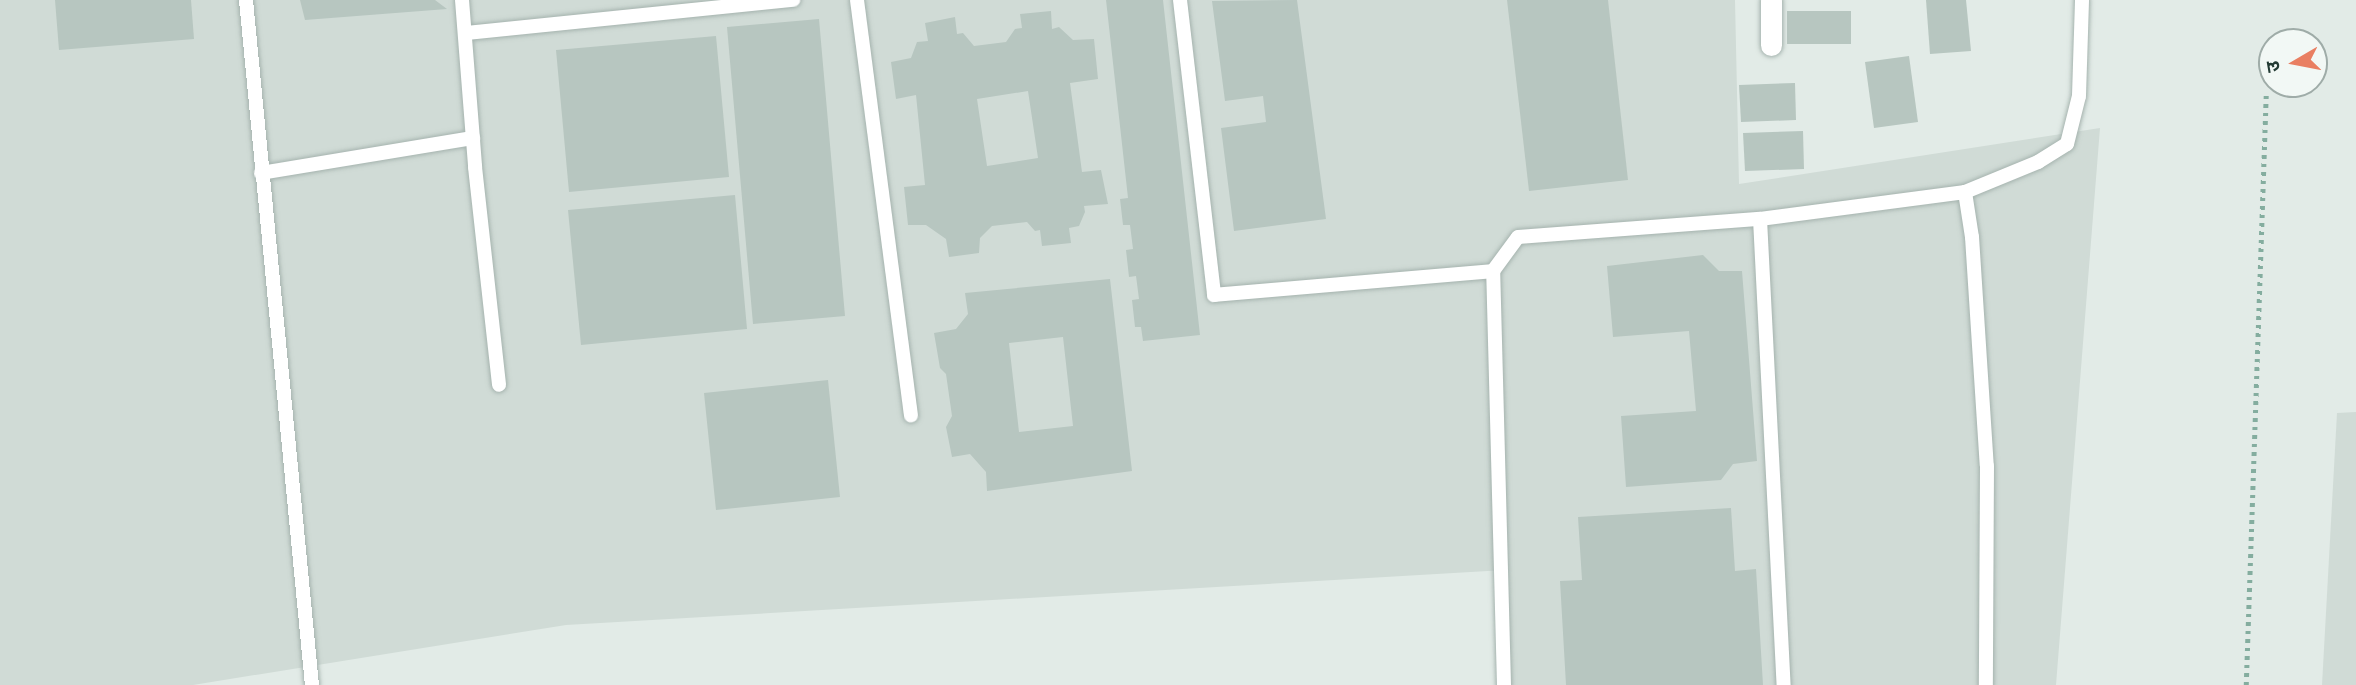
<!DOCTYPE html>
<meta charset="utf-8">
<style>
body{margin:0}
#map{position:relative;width:2356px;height:685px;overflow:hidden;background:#e2ebe7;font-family:"Alegreya Sans","Noto Sans Devanagari",sans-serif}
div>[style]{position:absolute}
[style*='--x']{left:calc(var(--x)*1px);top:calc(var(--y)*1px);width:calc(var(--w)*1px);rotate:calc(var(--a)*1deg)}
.built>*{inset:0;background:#d0dbd6}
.building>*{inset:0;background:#b7c6c0}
.path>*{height:4.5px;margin-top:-2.25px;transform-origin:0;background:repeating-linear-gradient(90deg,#84ad9f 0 3.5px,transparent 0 8.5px)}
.roads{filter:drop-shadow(0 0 2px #a5b3ae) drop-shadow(0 0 2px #a5b3ae)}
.service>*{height:14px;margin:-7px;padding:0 7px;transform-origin:7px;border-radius:7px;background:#fff}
.minor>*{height:21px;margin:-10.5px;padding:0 10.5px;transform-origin:10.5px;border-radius:10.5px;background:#fff}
span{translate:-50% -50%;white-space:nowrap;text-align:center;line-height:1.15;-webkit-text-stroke:7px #f2f8f5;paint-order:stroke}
.north{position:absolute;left:2258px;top:28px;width:70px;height:70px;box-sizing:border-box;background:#f2f8f5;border:2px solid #9faca8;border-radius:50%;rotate:260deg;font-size:19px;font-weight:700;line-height:28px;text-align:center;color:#233b34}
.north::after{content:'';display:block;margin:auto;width:24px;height:32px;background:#e97f62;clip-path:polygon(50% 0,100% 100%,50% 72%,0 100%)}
</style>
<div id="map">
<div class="built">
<i style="clip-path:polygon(0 0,1735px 0,1739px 184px,2100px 128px,2056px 685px,1507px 685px,1505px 570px,566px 625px,193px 685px,0 685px)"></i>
<i style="clip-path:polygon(2356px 412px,2356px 685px,2322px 685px,2337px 413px)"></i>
</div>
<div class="building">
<i style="clip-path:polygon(55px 0,191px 0,194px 39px,59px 50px)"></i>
<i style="clip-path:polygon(300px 0,435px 0,447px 9px,305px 20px)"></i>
<i style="clip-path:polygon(1106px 0,1163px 0,1200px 335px,1143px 341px,1141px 327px,1135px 327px,1132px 300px,1139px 299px,1136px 276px,1129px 277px,1126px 250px,1133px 249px,1130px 225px,1123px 225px,1120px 199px,1128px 198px)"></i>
<i style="clip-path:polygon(1297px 0,1326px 219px,1234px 231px,1221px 128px,1266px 122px,1263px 96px,1225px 101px,1212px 1px)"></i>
<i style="clip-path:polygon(1507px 0,1608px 0,1628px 180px,1529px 191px)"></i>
<i style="clip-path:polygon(1926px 0,1966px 0,1971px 51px,1930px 54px)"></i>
<i style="clip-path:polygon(evenodd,1051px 11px,1052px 29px,1059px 27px,1073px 40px,1094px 39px,1098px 79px,1070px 83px,1082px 172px,1101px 170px,1108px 204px,1084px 206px,1085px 212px,1079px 226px,1069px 228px,1071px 243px,1042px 246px,1040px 230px,1035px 231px,1027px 222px,992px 226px,980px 238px,979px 253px,949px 257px,946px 239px,926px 225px,908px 225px,904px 187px,925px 185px,916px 95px,896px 99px,891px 62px,911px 58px,917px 42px,928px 41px,925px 23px,955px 17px,957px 34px,963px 33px,974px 46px,1006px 42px,1015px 29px,1022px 28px,1020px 14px,1051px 11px,1028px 91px,1038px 158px,987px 166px,977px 99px,1028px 91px)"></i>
<i style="clip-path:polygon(1787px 11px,1851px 11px,1851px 44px,1787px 44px)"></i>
<i style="clip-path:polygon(819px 19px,845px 316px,753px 324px,727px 27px)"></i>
<i style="clip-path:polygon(716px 36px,729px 177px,569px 192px,556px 50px)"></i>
<i style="clip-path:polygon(1909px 56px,1918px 122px,1874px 128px,1865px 62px)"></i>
<i style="clip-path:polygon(1795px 83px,1796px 120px,1741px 122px,1739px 85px)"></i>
<i style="clip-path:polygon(1803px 131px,1804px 169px,1745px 171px,1743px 133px)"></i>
<i style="clip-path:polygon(735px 195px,747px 329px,581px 345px,568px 210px)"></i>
<i style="clip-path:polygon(1703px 255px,1719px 271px,1742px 271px,1757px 461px,1733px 464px,1721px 480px,1626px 487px,1621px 416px,1696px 411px,1689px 331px,1613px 337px,1607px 266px)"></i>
<i style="clip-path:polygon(evenodd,1110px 279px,1132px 471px,987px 491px,986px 472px,970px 454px,952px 457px,946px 427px,952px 416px,946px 374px,940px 368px,934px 333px,956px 329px,968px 314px,965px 293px,1110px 279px,1063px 337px,1073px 426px,1019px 432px,1009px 343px,1063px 337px)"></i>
<i style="clip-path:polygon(828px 380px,840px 497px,716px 510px,704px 393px)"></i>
<i style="clip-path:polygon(1731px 508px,1735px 571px,1756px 569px,1763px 685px,1566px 685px,1560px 581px,1582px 580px,1578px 517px)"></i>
</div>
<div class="path">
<i style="--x:2246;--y:685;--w:590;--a:-88.06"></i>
</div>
<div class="roads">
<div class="service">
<i style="--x:246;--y:0;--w:688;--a:84.5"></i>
<i style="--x:462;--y:0;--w:168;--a:85.5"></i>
<i style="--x:475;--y:167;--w:219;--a:83.7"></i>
<i style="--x:857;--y:0;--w:419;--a:82.6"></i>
<i style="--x:1180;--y:0;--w:297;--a:83.4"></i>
<i style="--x:1214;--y:295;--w:280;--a:-4.9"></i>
<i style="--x:466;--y:33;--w:329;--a:-5.8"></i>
<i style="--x:261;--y:173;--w:215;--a:-9.4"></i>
<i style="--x:1965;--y:192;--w:46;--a:81.2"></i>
<i style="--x:1972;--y:237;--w:229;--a:86.3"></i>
<i style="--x:1987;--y:466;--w:219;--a:90.3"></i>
<i style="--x:1760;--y:219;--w:467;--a:87.1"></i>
<i style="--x:1504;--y:685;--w:414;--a:-91.5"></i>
<i style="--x:1493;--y:271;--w:42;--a:-53.7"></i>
<i style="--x:1518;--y:237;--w:243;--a:-4.3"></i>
<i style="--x:1760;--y:219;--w:207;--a:-7.5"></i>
<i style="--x:1965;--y:192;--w:79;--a:-22.3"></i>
<i style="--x:2038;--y:162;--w:34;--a:-32"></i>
<i style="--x:2067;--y:144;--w:49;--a:-76"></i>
<i style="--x:2079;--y:96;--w:96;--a:-88.2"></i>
</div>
<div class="minor">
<i style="--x:1771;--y:45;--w:45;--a:-90"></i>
</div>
</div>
<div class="north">उ</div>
</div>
